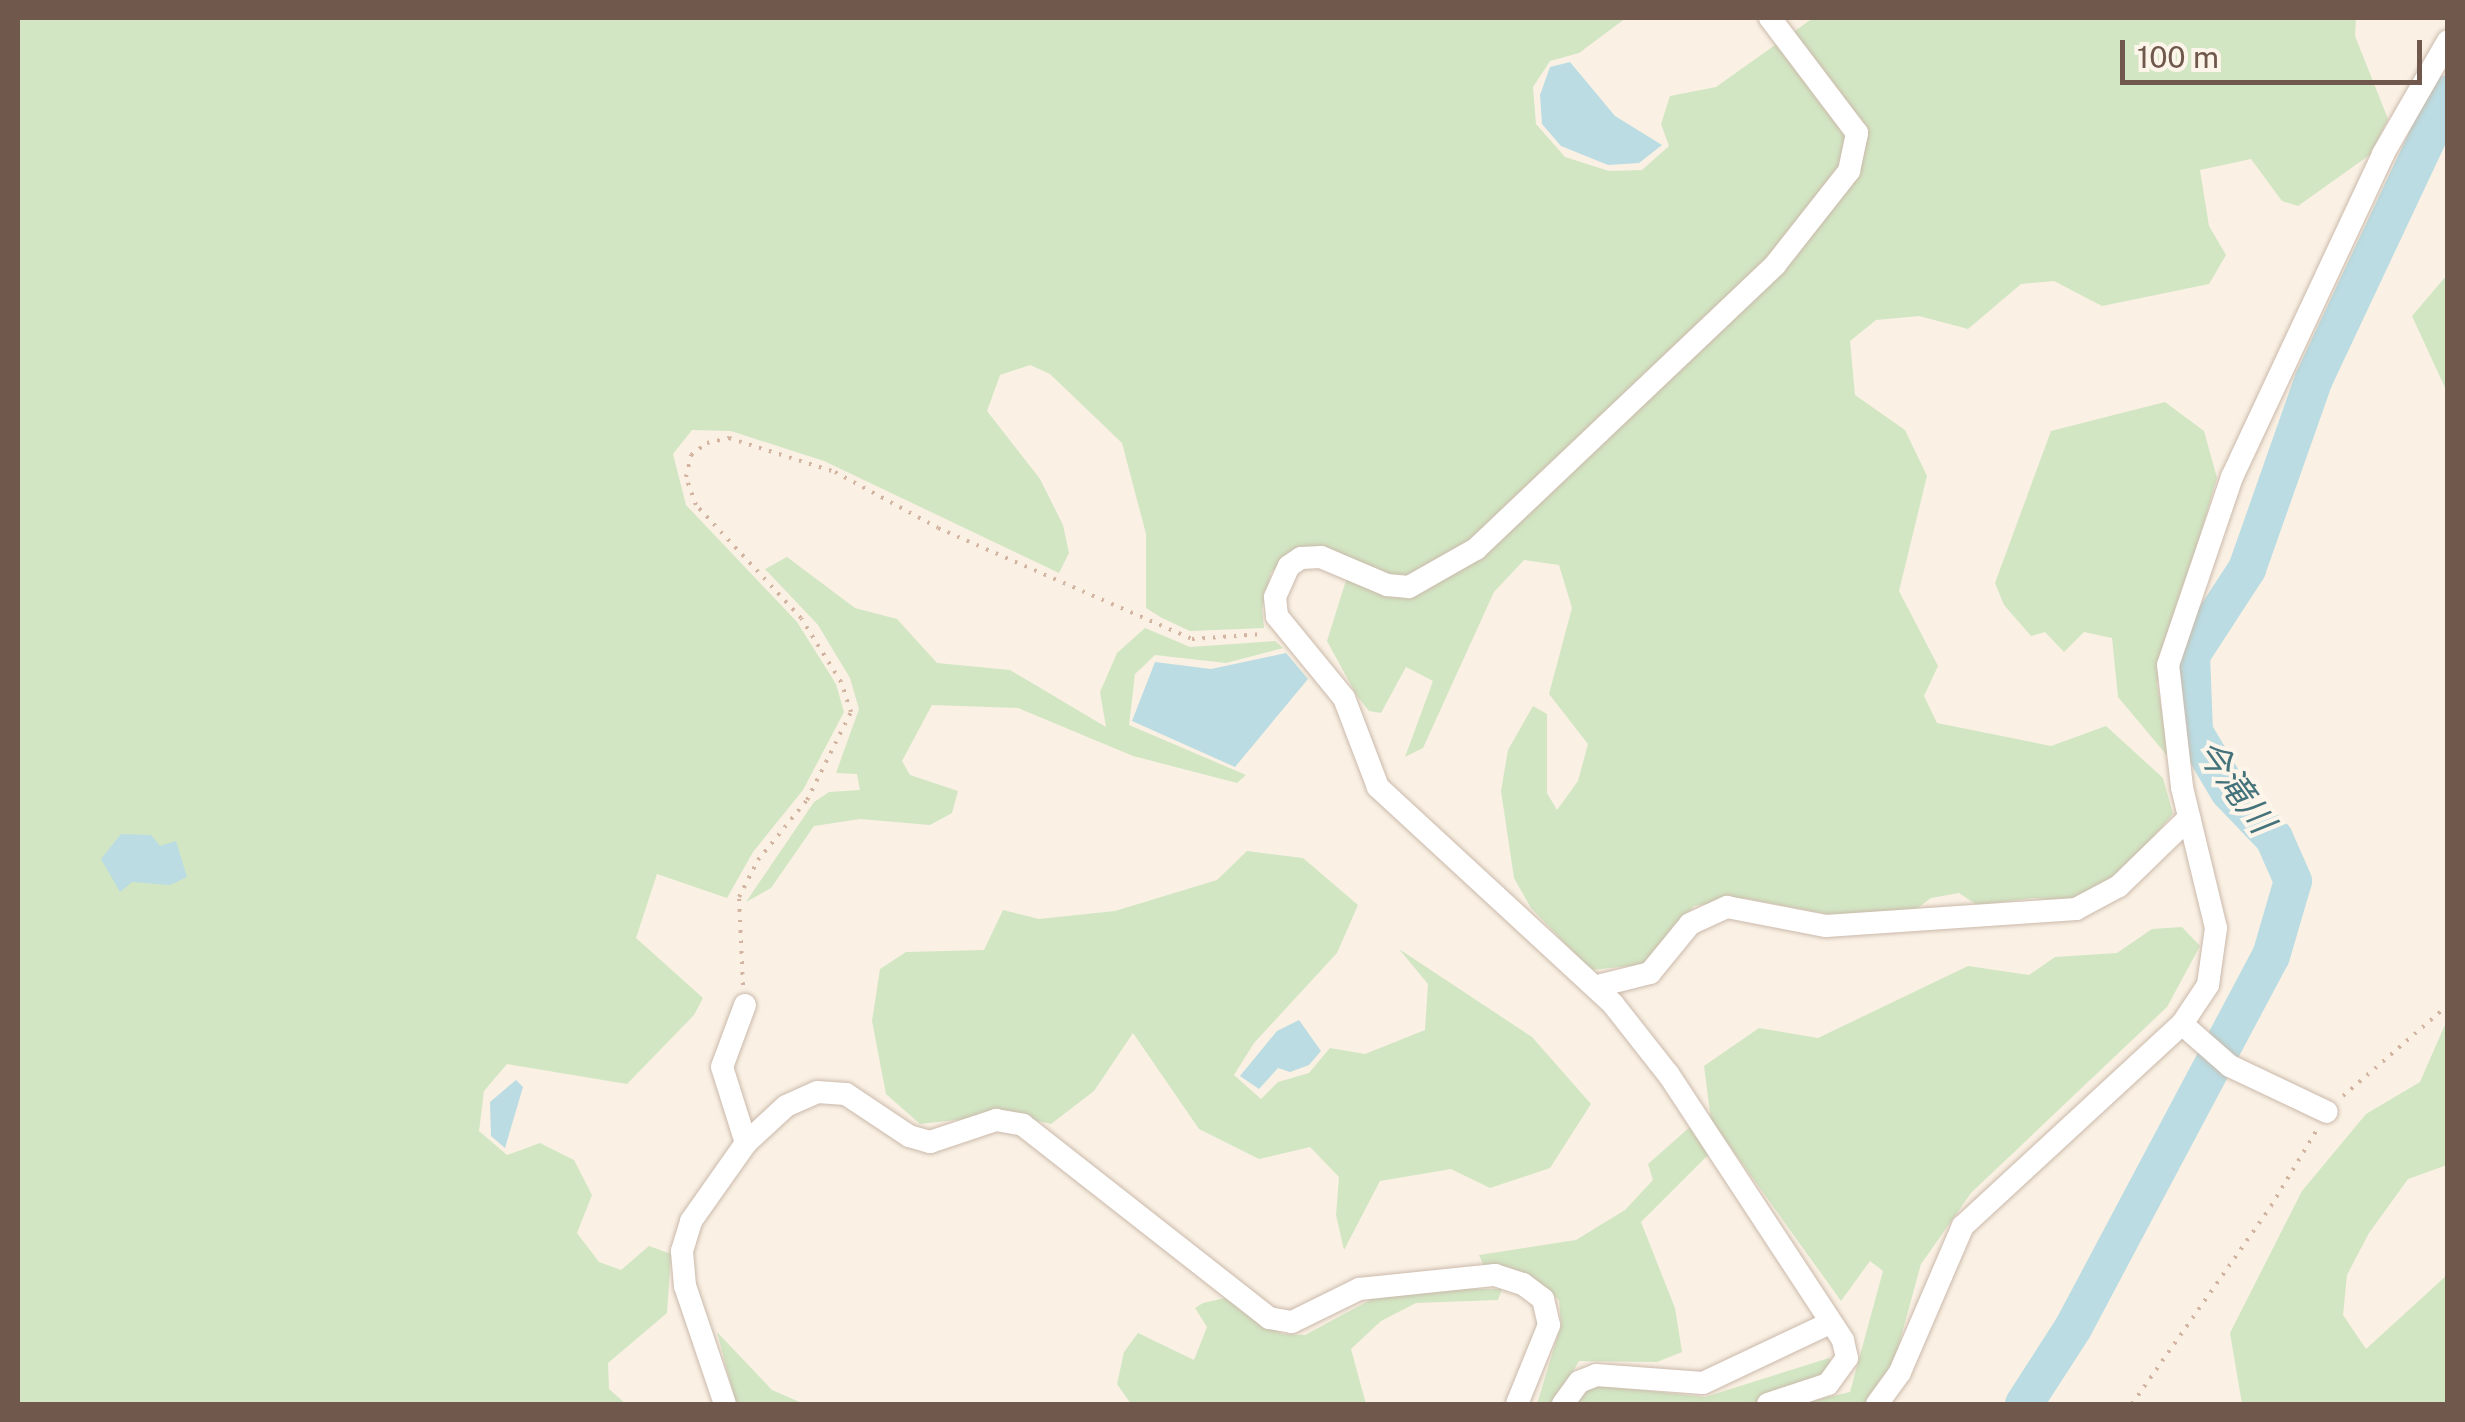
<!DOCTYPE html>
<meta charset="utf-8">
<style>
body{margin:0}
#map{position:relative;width:2465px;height:1422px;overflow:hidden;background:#faf1e4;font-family:"Public Sans","Noto Sans JP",sans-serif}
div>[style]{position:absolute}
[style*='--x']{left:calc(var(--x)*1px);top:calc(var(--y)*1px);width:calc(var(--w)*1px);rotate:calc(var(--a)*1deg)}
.green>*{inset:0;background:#d2e6c3}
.water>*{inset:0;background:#badce2}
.river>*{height:38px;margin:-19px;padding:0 19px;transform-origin:19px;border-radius:19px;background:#badce2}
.path>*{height:4px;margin-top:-2px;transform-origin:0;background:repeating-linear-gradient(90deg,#d2b4a1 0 2.5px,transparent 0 10.5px)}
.roads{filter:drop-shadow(0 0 2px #cab9ab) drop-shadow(0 0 2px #cab9ab)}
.street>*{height:22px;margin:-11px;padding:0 11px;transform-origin:11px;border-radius:11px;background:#fff}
span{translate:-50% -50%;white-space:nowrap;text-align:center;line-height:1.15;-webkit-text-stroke:8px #fdf5e9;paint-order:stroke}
.water-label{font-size:35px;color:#44737b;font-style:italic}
.frame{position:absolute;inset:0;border:20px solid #70584c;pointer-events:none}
.scale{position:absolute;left:2120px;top:40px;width:302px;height:45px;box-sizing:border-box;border:5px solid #70584c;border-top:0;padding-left:12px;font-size:30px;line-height:35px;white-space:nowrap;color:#70584c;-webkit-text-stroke:8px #fdf5e9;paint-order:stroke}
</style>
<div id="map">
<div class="green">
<i style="clip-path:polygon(18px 18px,1626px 18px,1579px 53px,1550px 61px,1533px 87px,1536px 124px,1565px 157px,1609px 171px,1642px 170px,1669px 146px,1661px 124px,1670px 96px,1716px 87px,1813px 18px,2356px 18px,2355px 36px,2388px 119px,2371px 154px,2298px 206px,2282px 201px,2251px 159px,2200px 170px,2209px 226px,2226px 255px,2209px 284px,2102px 306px,2054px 281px,2021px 284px,1968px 329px,1919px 316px,1876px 320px,1850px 341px,1855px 395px,1905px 430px,1927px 476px,1899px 591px,1938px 666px,1924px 696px,1937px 723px,2051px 746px,2106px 726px,2163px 778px,2173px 814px,2117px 878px,2073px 902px,2034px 898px,1977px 905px,1959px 893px,1931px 898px,1912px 912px,1827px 914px,1744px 898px,1694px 906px,1648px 964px,1591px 970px,1531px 908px,1514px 878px,1501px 791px,1508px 750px,1533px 706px,1547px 714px,1547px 793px,1557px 810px,1578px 781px,1588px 744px,1549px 694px,1572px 608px,1559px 565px,1524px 560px,1494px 592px,1423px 748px,1405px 757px,1433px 681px,1406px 667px,1381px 713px,1369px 711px,1357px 696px,1327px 641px,1353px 558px,1296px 548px,1271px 573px,1262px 609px,1264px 628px,1190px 631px,1162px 618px,1146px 608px,1146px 534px,1122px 443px,1050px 374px,1030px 365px,1000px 375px,987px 411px,1040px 479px,1063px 525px,1069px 553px,1059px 573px,824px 461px,731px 431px,692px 430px,673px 454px,686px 505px,797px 622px,836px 684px,844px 712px,803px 790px,753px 852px,727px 898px,657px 874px,636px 938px,703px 998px,694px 1015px,627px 1084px,507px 1064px,484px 1091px,479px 1131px,507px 1155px,540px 1143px,574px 1160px,592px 1195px,577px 1233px,599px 1262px,621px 1270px,649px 1246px,671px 1254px,667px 1313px,608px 1363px,609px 1389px,626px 1404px,18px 1404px)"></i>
<i style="clip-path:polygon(2447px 275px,2447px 392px,2412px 316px)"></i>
<i style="clip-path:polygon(2165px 402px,2204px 431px,2217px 478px,2157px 683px,2170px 759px,2118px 697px,2112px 638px,2084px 632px,2064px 652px,2045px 632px,2031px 636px,2004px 605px,1995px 583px,2051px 431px)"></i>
<i style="clip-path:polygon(787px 557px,855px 608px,897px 619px,937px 663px,1010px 670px,1106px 727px,1100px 692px,1117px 653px,1145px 628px,1190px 647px,1275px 641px,1283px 648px,1226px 663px,1155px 655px,1135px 674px,1129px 725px,1246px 775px,1237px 783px,1133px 756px,1018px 708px,932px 705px,902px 761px,910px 775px,958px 791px,952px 813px,930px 825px,860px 819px,814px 826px,771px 888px,746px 902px,814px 802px,829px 792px,860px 790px,857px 774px,836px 773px,859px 709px,850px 678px,818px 625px,765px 569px)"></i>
<i style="clip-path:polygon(1247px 851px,1303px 858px,1358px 905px,1337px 953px,1254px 1043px,1234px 1075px,1261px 1099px,1278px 1082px,1309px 1073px,1330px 1048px,1365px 1054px,1425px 1030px,1428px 984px,1399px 949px,1532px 1037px,1591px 1104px,1550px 1168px,1490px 1188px,1451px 1169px,1380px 1181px,1344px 1250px,1336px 1215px,1339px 1177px,1310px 1147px,1259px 1159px,1199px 1129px,1133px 1033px,1094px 1091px,1051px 1124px,1008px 1114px,920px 1124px,886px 1094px,872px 1021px,880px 969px,906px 952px,984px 950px,1003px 910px,1039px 919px,1115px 911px,1217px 880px)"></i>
<i style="clip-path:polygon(2182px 927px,2200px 946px,2167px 1007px,1971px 1193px,1921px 1264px,1896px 1355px,1872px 1398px,1863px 1404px,1799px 1404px,1850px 1392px,1883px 1271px,1870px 1261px,1841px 1301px,1711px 1120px,1704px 1066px,1759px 1028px,1818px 1038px,1968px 966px,2029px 975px,2055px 957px,2117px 953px,2152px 929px)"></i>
<i style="clip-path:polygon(2447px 1020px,2447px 1165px,2408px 1179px,2369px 1233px,2347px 1275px,2343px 1315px,2366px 1349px,2447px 1275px,2447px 1404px,2242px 1404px,2230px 1333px,2302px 1191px,2366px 1114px,2420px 1082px)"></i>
<i style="clip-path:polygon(1691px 1126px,1711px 1152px,1641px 1222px,1675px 1308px,1682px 1352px,1657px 1362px,1579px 1361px,1554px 1404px,1537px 1404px,1561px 1325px,1559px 1300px,1528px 1274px,1484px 1266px,1479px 1255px,1576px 1240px,1625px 1210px,1653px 1180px,1648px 1164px)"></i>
<i style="clip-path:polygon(1455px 1289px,1502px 1289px,1498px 1300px,1416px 1303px,1381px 1321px,1351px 1349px,1366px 1404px,1131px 1404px,1117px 1384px,1124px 1352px,1138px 1333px,1194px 1360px,1207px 1327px,1195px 1308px,1203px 1303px,1225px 1298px,1282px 1334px,1305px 1335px,1372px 1299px)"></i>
<i style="clip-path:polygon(717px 1332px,772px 1390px,804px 1404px,736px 1404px)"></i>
<i style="clip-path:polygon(1829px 1358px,1834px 1366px,1819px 1379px,1751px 1404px,1570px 1404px,1589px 1384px,1705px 1397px)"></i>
</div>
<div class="water">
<i style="clip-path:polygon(1570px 62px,1615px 116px,1662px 145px,1639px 163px,1608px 165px,1561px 146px,1542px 124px,1540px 95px,1550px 67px)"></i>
<i style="clip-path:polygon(1286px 653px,1308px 679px,1235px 767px,1132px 721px,1155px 662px,1211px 669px)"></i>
<i style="clip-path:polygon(121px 834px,151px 835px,160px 846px,176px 841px,187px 877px,170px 885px,132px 882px,120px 892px,101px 859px)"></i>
<i style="clip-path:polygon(1299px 1020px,1321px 1051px,1309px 1065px,1290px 1072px,1278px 1068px,1259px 1089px,1240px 1076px,1277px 1031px)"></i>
<i style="clip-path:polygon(516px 1080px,523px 1087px,505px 1148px,491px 1136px,490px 1102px)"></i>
</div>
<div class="river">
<i style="--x:2024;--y:1404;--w:90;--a:-57.2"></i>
<i style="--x:2073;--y:1328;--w:421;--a:-62"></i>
<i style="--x:2271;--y:956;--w:78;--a:-73.7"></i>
<i style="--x:2293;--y:881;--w:47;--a:-113.8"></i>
<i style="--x:2274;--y:838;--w:65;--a:-133.8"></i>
<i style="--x:2229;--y:791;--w:69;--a:-120.7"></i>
<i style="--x:2194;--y:732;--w:77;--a:-92.2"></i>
<i style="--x:2191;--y:655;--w:103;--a:-56.9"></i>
<i style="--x:2247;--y:569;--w:201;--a:-70.6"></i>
<i style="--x:2314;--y:379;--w:315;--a:-64.8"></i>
</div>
<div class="path">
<i style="--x:743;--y:985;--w:88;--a:-92.6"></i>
<i style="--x:739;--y:897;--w:42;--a:-62.8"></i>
<i style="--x:758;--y:860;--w:77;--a:-50.8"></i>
<i style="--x:807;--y:800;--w:98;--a:-63.4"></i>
<i style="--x:851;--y:712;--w:32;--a:-108"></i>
<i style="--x:841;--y:682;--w:75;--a:-122"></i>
<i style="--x:801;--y:618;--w:154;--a:-132.9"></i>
<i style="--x:696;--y:505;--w:30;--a:-110"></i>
<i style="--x:686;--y:477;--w:23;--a:-77"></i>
<i style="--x:691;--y:455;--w:20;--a:-37"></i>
<i style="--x:707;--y:443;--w:23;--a:-13"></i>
<i style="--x:729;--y:438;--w:111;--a:17.8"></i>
<i style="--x:835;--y:472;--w:117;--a:28.5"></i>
<i style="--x:938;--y:528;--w:277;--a:23.6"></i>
<i style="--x:1192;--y:639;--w:71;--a:-4"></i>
<i style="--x:2343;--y:1096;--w:139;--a:-40.9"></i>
<i style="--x:2132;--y:1404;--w:242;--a:-54.9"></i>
<i style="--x:2271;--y:1206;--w:87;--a:-59"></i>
</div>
<div class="roads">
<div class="street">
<i style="--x:1598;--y:986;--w:54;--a:-14"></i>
<i style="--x:1650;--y:973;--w:63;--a:-50.8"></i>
<i style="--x:1690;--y:924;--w:41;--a:-24.7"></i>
<i style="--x:1727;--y:907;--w:101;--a:10.9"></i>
<i style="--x:1826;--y:926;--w:251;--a:-3.9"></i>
<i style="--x:2076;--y:909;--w:49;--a:-28.1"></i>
<i style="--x:2119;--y:886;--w:98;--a:-44.2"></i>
<i style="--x:745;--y:1005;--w:66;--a:110.4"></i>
<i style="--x:722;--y:1067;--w:80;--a:72.5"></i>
<i style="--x:2182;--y:1024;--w:64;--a:41.2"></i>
<i style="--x:2230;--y:1066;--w:107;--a:25.4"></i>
<i style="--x:725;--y:1404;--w:125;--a:-108.7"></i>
<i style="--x:685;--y:1286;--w:35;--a:-95"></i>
<i style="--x:682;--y:1251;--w:31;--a:-73"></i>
<i style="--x:691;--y:1221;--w:95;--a:-54.8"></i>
<i style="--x:746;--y:1143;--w:54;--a:-42.8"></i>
<i style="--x:786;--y:1106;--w:34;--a:-24"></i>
<i style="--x:817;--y:1092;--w:29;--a:4"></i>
<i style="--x:846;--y:1094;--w:76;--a:33.7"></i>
<i style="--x:909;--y:1136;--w:22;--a:16"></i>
<i style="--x:930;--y:1142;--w:70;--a:-18.4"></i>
<i style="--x:996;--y:1120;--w:27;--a:10"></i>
<i style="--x:1023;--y:1125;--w:313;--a:38.1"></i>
<i style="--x:1269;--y:1318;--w:23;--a:10"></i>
<i style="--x:1292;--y:1322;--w:75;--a:-26.2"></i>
<i style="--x:1359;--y:1289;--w:137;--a:-5.9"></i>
<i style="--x:1495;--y:1275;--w:29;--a:18"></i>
<i style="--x:1523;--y:1284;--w:25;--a:37"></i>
<i style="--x:1543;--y:1299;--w:27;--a:77"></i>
<i style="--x:1549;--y:1325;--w:85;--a:112.1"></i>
<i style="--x:1563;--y:1404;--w:27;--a:-54"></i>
<i style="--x:1579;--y:1382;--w:18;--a:-22"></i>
<i style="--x:1596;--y:1375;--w:107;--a:4.3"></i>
<i style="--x:1703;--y:1383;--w:140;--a:-25.3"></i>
<i style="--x:1768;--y:1404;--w:63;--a:-18.4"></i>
<i style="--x:1828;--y:1384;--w:32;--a:-54"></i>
<i style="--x:1847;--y:1358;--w:18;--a:-103"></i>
<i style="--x:1843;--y:1340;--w:318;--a:-123.3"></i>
<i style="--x:1668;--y:1074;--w:89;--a:-128.2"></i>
<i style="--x:1613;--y:1004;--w:320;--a:-137.3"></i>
<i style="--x:1378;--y:787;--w:95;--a:-110.9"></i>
<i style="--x:1344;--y:698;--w:106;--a:-129.3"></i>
<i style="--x:1277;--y:616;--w:19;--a:-96"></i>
<i style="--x:1275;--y:597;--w:34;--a:-66"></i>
<i style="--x:1289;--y:566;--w:14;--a:-34"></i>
<i style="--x:1301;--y:558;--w:20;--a:-3"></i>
<i style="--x:1321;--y:557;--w:72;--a:23"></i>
<i style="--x:1387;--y:585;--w:22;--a:5"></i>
<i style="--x:1409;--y:587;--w:77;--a:-29.6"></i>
<i style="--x:1476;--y:549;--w:412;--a:-43.5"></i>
<i style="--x:1775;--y:265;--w:120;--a:-51.8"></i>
<i style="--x:1849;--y:171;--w:39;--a:-78"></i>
<i style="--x:1857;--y:133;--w:144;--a:-127.1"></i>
<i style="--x:1877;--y:1404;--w:39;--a:-54"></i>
<i style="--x:1900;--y:1372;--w:159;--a:-66.7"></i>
<i style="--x:1963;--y:1226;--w:298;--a:-42.7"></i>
<i style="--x:2182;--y:1024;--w:47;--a:-56.3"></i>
<i style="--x:2208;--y:985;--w:58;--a:-82"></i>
<i style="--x:2216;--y:928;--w:145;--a:-103.6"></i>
<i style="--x:2182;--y:787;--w:123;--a:-96.5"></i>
<i style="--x:2168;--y:665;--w:199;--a:-71.2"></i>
<i style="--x:2232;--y:477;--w:357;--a:-64.9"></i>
<i style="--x:2383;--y:154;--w:130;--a:-60.1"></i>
</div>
</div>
<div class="water-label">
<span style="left:2235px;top:786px;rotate:54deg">今滝川</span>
</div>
<div class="frame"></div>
<div class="scale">100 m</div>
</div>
